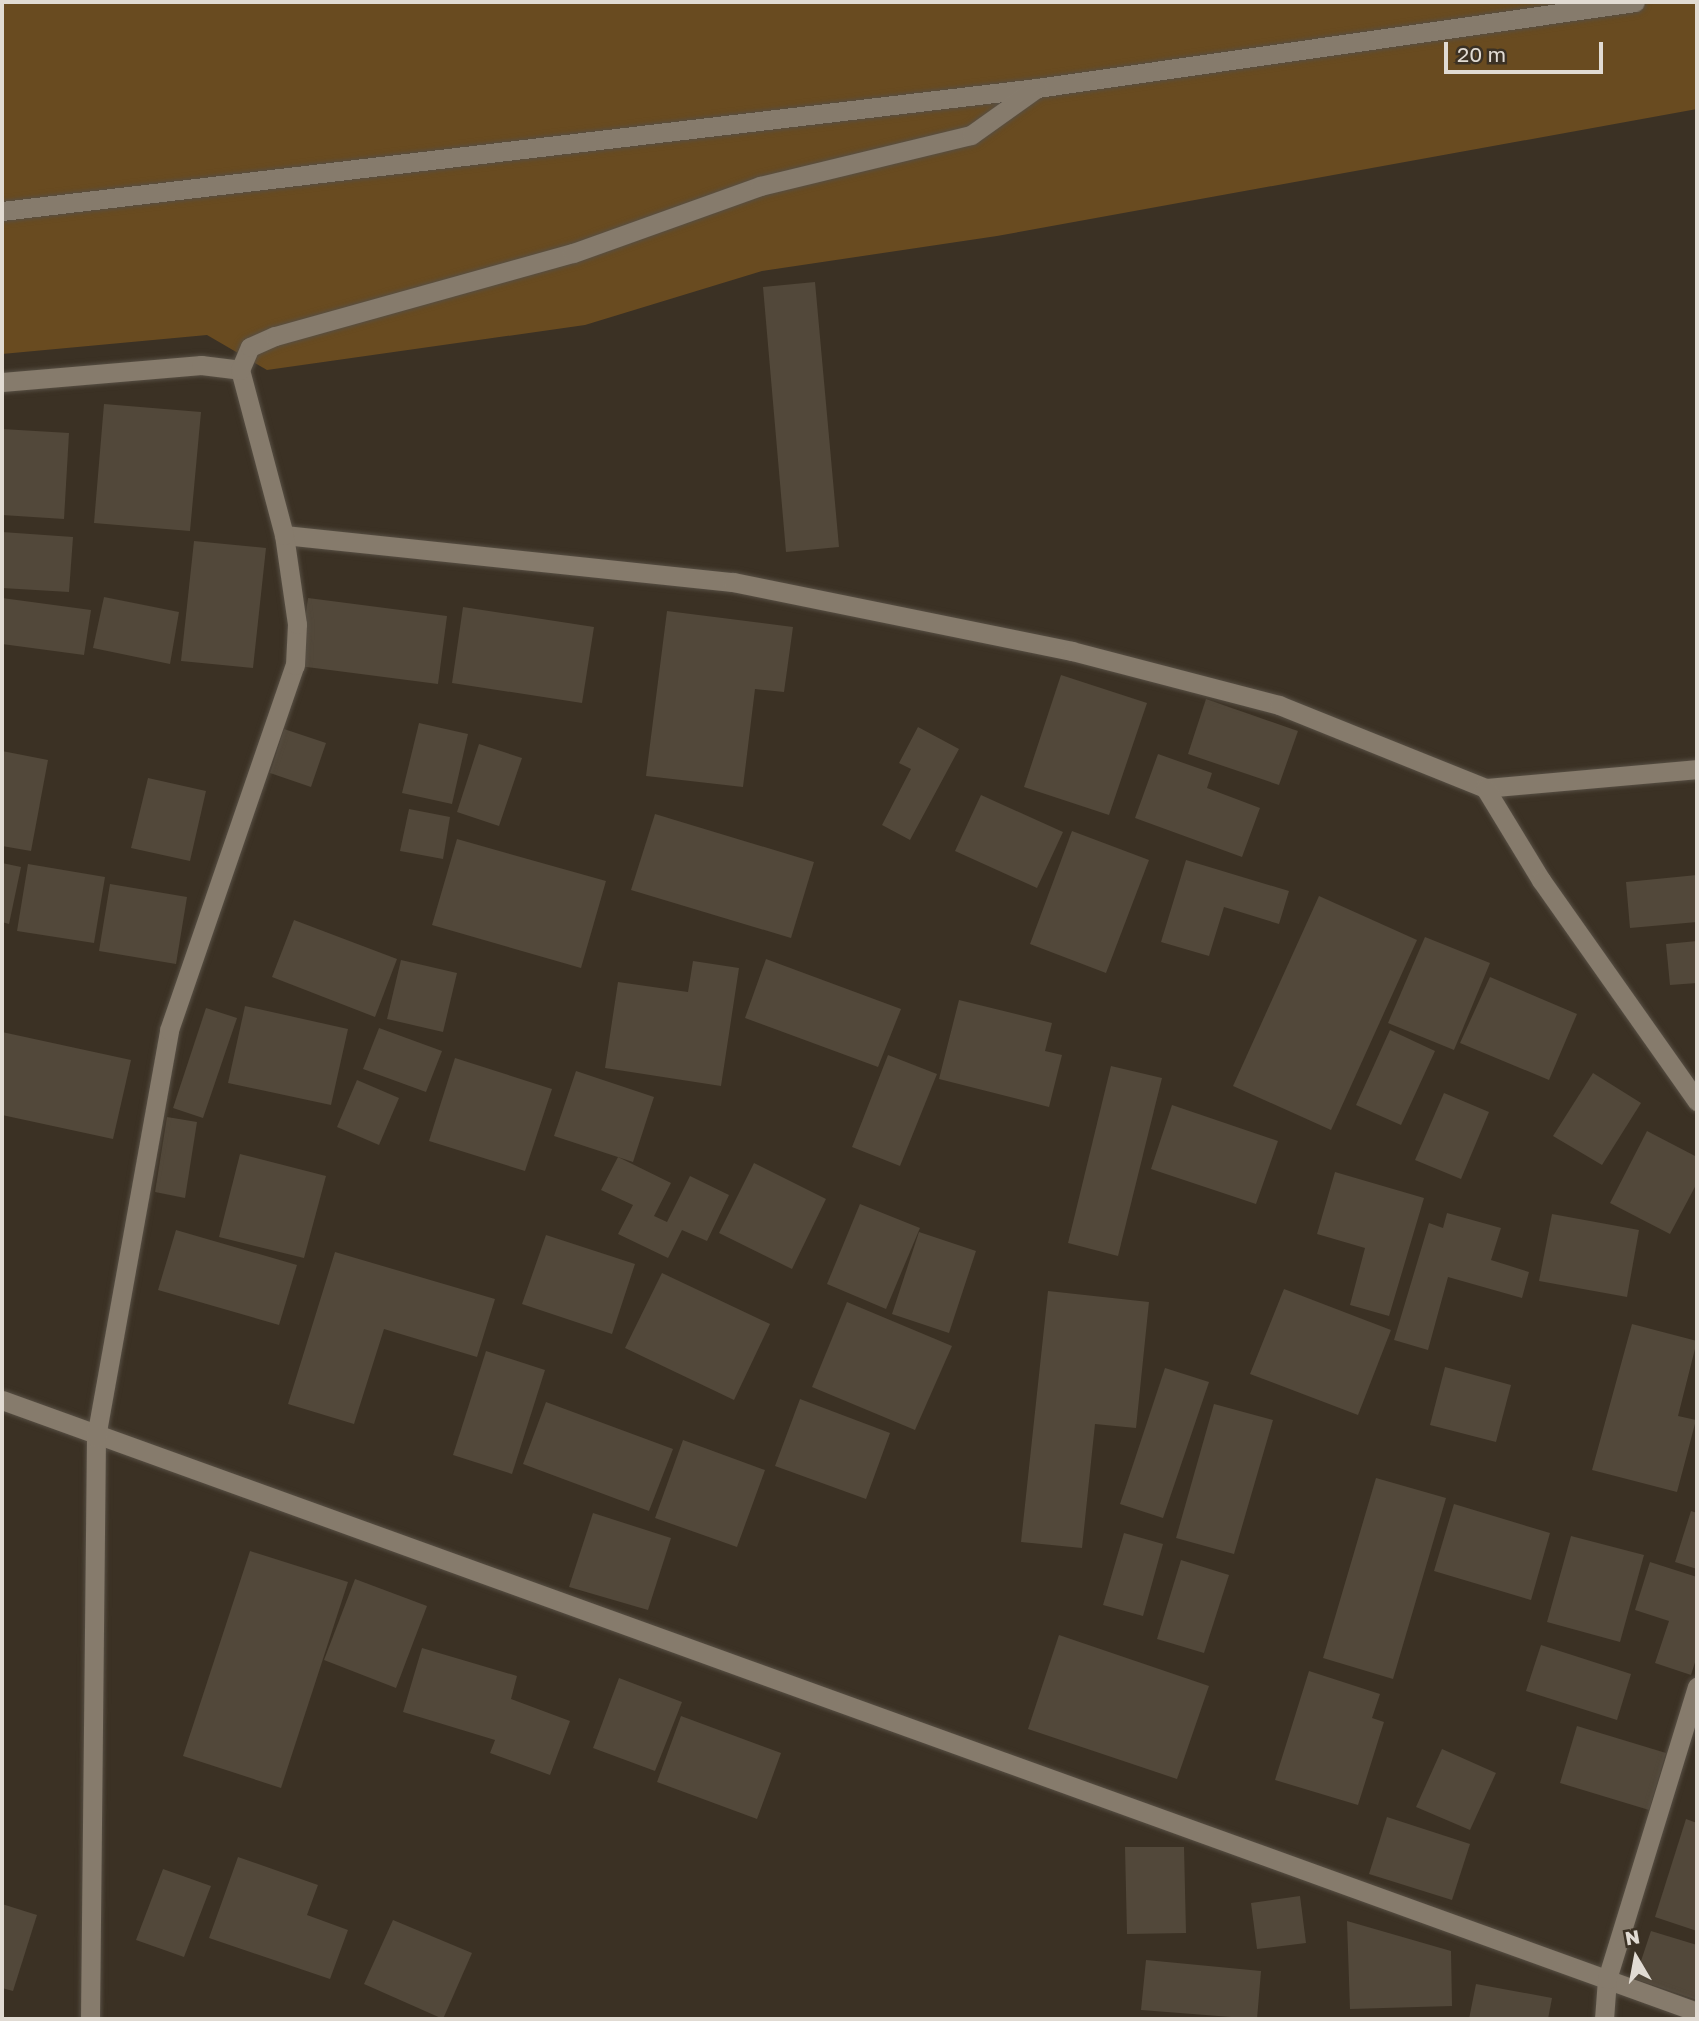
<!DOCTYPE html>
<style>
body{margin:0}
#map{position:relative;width:1699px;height:2021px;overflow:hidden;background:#3b3124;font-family:"Golos Text",sans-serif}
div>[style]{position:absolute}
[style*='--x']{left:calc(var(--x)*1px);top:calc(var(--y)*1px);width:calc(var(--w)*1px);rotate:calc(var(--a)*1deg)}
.green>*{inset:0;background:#694b20}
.building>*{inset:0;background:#52483a}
.roads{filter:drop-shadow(0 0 2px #574f44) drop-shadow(0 0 2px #574f44)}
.minor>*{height:19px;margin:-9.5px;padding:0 9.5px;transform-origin:9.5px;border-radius:9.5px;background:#867b6c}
span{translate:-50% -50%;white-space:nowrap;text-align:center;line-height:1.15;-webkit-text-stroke:5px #3b3124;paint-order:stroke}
.frame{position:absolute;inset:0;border:4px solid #e1dbd3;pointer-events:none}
.north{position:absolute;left:1601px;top:1923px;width:70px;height:70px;-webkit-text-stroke:5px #3b3124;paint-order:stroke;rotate:350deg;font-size:19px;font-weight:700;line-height:28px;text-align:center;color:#e1dbd3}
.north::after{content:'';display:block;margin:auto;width:24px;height:32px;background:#e1dbd3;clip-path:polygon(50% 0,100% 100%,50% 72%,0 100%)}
.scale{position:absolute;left:1444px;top:42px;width:159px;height:32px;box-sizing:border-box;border:4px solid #e1dbd3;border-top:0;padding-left:9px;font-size:21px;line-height:24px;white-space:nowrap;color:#e1dbd3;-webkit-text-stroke:5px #3b3124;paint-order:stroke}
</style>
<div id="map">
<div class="green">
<i style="clip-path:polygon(2px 2px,1697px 2px,1697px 109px,997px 236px,762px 271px,585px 325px,267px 370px,207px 335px,2px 354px)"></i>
</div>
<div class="building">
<i style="clip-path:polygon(815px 282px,839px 547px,786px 552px,763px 287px)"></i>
<i style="clip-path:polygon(104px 404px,201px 412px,190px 531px,94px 523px)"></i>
<i style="clip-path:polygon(2px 429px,69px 433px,64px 519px,2px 515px)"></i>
<i style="clip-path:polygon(2px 532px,73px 537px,69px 592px,2px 588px)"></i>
<i style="clip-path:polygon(194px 541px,266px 548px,253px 668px,181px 661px)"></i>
<i style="clip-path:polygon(104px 597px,179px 612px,170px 664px,93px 648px)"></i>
<i style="clip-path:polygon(2px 598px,91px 610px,84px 655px,2px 644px)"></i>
<i style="clip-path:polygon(308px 598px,447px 616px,438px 684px,299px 666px)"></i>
<i style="clip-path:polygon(463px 607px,594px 627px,582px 703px,452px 683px)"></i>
<i style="clip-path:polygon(667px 611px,793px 627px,784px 692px,755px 689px,743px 787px,646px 776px)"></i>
<i style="clip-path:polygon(1061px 675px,1147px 703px,1109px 815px,1024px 787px)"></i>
<i style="clip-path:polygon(1206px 699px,1298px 731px,1279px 785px,1188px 754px)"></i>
<i style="clip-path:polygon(419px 723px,468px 734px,452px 804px,402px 793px)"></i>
<i style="clip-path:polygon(918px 727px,959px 749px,910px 840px,882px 825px,911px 769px,899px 763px)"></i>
<i style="clip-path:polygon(284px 729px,326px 743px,311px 787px,270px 773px)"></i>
<i style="clip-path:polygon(479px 744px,522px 758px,499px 826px,457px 812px)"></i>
<i style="clip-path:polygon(2px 751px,48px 760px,31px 851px,2px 846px)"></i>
<i style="clip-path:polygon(1158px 754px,1212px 773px,1207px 788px,1260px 808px,1242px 857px,1135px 818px)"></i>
<i style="clip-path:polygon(148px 778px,206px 791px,190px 861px,131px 848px)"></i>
<i style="clip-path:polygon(981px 795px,1063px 832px,1037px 888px,955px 851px)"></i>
<i style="clip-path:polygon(409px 809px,450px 817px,443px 859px,400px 851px)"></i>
<i style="clip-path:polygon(655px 814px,814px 862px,791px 938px,631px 890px)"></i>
<i style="clip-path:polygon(1072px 831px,1149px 860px,1106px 973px,1030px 944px)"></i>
<i style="clip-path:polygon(457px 839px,606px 881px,581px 968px,432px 925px)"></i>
<i style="clip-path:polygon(1186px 860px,1289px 891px,1279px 924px,1224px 907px,1209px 956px,1161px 942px)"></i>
<i style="clip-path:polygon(2px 863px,21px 867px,9px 924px,2px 922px)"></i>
<i style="clip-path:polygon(28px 864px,105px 877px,94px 943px,17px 931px)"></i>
<i style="clip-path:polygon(1697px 875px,1697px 922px,1630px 928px,1626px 882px)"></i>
<i style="clip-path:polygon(110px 884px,187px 897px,176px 964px,99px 951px)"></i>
<i style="clip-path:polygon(1319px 896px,1417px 940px,1331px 1130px,1233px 1086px)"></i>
<i style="clip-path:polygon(294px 920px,397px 959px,375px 1017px,272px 977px)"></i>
<i style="clip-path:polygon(1425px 937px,1490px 963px,1454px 1050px,1388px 1023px)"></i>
<i style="clip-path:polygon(1697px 941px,1697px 983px,1670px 985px,1666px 944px)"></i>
<i style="clip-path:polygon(766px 959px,901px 1009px,878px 1067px,745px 1018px)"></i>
<i style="clip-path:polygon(401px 960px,457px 973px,443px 1032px,387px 1019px)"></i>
<i style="clip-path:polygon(693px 961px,739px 968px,721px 1086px,605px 1068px,618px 982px,688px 992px)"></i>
<i style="clip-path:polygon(1490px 977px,1577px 1014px,1549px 1080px,1460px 1043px)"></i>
<i style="clip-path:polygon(959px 1000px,1052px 1023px,1045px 1051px,1062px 1055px,1049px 1107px,939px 1079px)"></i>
<i style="clip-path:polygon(245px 1006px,348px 1029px,331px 1105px,228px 1083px)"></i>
<i style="clip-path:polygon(206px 1008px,237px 1018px,203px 1118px,173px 1108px)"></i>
<i style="clip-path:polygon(379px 1028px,442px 1051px,426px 1092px,363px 1069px)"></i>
<i style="clip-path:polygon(1390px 1030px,1435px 1051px,1401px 1125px,1356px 1105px)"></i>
<i style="clip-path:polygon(2px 1032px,131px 1060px,113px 1139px,2px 1115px)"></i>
<i style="clip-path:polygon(888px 1055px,937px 1074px,900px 1166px,852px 1147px)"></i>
<i style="clip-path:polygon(455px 1058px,552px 1089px,525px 1171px,429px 1141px)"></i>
<i style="clip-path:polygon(1111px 1066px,1162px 1078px,1118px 1256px,1068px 1243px)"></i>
<i style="clip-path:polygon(576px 1071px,654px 1097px,633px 1162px,554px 1136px)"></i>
<i style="clip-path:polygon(1593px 1073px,1641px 1103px,1602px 1165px,1553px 1136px)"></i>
<i style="clip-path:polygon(357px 1080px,399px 1098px,379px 1145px,337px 1127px)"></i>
<i style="clip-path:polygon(1444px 1093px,1489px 1112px,1461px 1179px,1415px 1160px)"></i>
<i style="clip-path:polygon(1172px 1105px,1278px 1141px,1256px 1204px,1151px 1169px)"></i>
<i style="clip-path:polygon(167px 1117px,197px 1122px,185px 1198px,155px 1192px)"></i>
<i style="clip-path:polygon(1647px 1131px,1697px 1157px,1697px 1183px,1670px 1234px,1610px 1203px)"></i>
<i style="clip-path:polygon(240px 1154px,326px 1176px,304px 1258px,219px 1237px)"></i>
<i style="clip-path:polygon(618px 1157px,671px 1183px,654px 1216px,667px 1222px,690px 1176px,729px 1195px,707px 1241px,682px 1230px,668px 1258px,618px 1234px,633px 1205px,601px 1190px)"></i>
<i style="clip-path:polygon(754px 1163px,826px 1199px,792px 1269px,719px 1233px)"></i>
<i style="clip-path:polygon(1335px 1172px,1424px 1198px,1389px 1316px,1350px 1305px,1365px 1248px,1317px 1234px)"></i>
<i style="clip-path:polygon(860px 1204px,920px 1228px,886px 1309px,827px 1284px)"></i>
<i style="clip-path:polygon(1447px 1213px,1501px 1228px,1491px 1260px,1529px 1272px,1522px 1298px,1448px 1277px,1428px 1350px,1394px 1340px,1429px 1223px,1443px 1228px)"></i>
<i style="clip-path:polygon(1552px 1214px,1639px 1230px,1627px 1297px,1539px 1281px)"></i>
<i style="clip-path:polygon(176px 1230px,297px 1265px,279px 1325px,158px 1290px)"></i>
<i style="clip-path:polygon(919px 1232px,976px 1251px,949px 1333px,892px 1314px)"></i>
<i style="clip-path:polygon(546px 1235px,635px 1264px,612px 1334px,522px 1304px)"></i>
<i style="clip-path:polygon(335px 1252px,495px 1299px,477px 1357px,384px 1329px,354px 1424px,288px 1404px)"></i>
<i style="clip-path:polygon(662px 1273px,770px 1324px,734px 1400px,625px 1348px)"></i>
<i style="clip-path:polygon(1284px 1289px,1391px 1330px,1358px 1415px,1250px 1374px)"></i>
<i style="clip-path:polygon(1048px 1291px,1149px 1302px,1136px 1428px,1095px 1424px,1082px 1548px,1021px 1542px)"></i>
<i style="clip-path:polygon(847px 1302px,952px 1346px,915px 1430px,812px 1387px)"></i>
<i style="clip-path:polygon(1632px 1324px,1697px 1341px,1678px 1416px,1696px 1420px,1677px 1492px,1592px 1470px)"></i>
<i style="clip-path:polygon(486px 1351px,545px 1370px,512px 1474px,453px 1455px)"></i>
<i style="clip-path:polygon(1445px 1367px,1511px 1385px,1496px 1442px,1430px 1425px)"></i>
<i style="clip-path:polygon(1165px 1368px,1209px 1382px,1163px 1518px,1120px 1504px)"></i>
<i style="clip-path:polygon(800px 1399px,890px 1433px,866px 1499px,775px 1466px)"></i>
<i style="clip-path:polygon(546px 1402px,673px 1449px,649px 1511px,523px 1464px)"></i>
<i style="clip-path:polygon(1214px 1404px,1273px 1420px,1234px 1554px,1176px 1538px)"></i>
<i style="clip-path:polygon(683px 1440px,765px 1470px,737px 1547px,655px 1518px)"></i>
<i style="clip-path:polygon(1376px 1478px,1446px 1498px,1393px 1679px,1323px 1658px)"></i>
<i style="clip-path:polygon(1454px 1504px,1550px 1533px,1531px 1600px,1434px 1571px)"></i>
<i style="clip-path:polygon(1691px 1511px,1697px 1513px,1697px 1569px,1675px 1562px)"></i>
<i style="clip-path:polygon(593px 1513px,671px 1538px,648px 1610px,569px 1587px)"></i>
<i style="clip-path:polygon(1124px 1533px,1163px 1544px,1143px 1616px,1103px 1605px)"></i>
<i style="clip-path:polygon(1571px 1536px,1644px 1555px,1620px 1642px,1547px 1622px)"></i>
<i style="clip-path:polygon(250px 1551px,348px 1582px,281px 1788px,183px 1756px)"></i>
<i style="clip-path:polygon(1181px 1560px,1229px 1575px,1204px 1653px,1157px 1639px)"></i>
<i style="clip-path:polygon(1650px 1562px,1697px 1577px,1697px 1656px,1691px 1675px,1655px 1663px,1669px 1621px,1635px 1610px)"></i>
<i style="clip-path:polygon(355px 1579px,427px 1606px,396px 1688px,324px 1660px)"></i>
<i style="clip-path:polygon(1059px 1635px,1209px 1686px,1177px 1779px,1028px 1729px)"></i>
<i style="clip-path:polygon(1541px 1645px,1631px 1674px,1617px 1720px,1526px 1691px)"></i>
<i style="clip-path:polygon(422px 1648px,517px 1676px,511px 1699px,570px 1721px,550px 1775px,490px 1753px,495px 1740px,403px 1712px)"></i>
<i style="clip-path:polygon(1309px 1671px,1380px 1694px,1372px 1718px,1384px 1722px,1358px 1805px,1275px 1780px)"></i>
<i style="clip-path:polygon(619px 1678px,682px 1702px,655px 1771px,593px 1748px)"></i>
<i style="clip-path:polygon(681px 1716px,781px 1753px,757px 1819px,657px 1782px)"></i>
<i style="clip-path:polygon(1577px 1726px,1666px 1753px,1649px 1810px,1560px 1783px)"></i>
<i style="clip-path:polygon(1442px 1749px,1496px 1773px,1470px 1830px,1416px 1807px)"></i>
<i style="clip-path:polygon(1387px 1817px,1470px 1844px,1452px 1900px,1369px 1874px)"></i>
<i style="clip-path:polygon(1686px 1819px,1697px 1823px,1697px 1931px,1655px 1917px)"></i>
<i style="clip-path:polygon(1125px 1847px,1184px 1847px,1186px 1933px,1127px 1934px)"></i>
<i style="clip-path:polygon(238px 1857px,318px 1885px,307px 1915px,348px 1930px,330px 1979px,209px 1938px)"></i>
<i style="clip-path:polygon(163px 1869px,211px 1886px,184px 1957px,136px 1940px)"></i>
<i style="clip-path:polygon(1300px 1896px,1306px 1943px,1257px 1949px,1251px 1903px)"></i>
<i style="clip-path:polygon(2px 1904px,37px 1915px,13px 1991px,2px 1988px)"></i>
<i style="clip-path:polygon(393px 1920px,472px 1953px,443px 2019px,364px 1984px)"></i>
<i style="clip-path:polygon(1347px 1921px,1451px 1951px,1452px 2006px,1350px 2009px)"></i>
<i style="clip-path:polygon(1651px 1931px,1697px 1945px,1697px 2000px,1635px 1979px)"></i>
<i style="clip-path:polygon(1146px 1960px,1261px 1971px,1257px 2019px,1141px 2010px)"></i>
<i style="clip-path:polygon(1476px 1984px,1552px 1998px,1548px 2019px,1469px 2019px)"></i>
</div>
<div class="roads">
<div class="minor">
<i style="--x:2;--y:211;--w:1042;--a:-6.78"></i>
<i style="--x:1037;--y:88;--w:604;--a:-8.18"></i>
<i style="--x:2;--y:382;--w:200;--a:-4.9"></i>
<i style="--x:201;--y:365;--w:39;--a:7"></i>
<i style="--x:284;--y:535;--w:451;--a:6"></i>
<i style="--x:733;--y:582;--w:346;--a:11.5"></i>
<i style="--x:1072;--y:651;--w:214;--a:14.6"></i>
<i style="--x:1279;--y:705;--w:222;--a:21.9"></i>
<i style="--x:1485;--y:788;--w:213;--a:-5.1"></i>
<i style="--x:1485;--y:788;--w:108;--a:58.7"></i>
<i style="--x:1541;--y:880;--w:271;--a:54.8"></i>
<i style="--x:2;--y:1400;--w:1802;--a:19.85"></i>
<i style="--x:90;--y:2019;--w:582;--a:-89.41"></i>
<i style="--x:96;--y:1437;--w:413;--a:-79.8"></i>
<i style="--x:169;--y:1030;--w:386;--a:-71"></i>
<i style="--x:295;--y:665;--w:41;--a:-87.2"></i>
<i style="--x:297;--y:624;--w:90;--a:-98.3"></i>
<i style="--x:284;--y:535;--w:171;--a:-104.9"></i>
<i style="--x:240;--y:370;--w:25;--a:-67"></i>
<i style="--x:250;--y:347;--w:27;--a:-24"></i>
<i style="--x:275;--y:336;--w:309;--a:-15.6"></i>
<i style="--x:573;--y:253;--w:199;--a:-19.7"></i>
<i style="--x:760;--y:186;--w:217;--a:-13.6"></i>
<i style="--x:971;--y:135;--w:81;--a:-35.5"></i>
<i style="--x:1604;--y:2019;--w:40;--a:-85.7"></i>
<i style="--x:1607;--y:1979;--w:306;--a:-72.9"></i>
</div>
</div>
<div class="frame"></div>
<div class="north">N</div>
<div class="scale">20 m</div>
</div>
